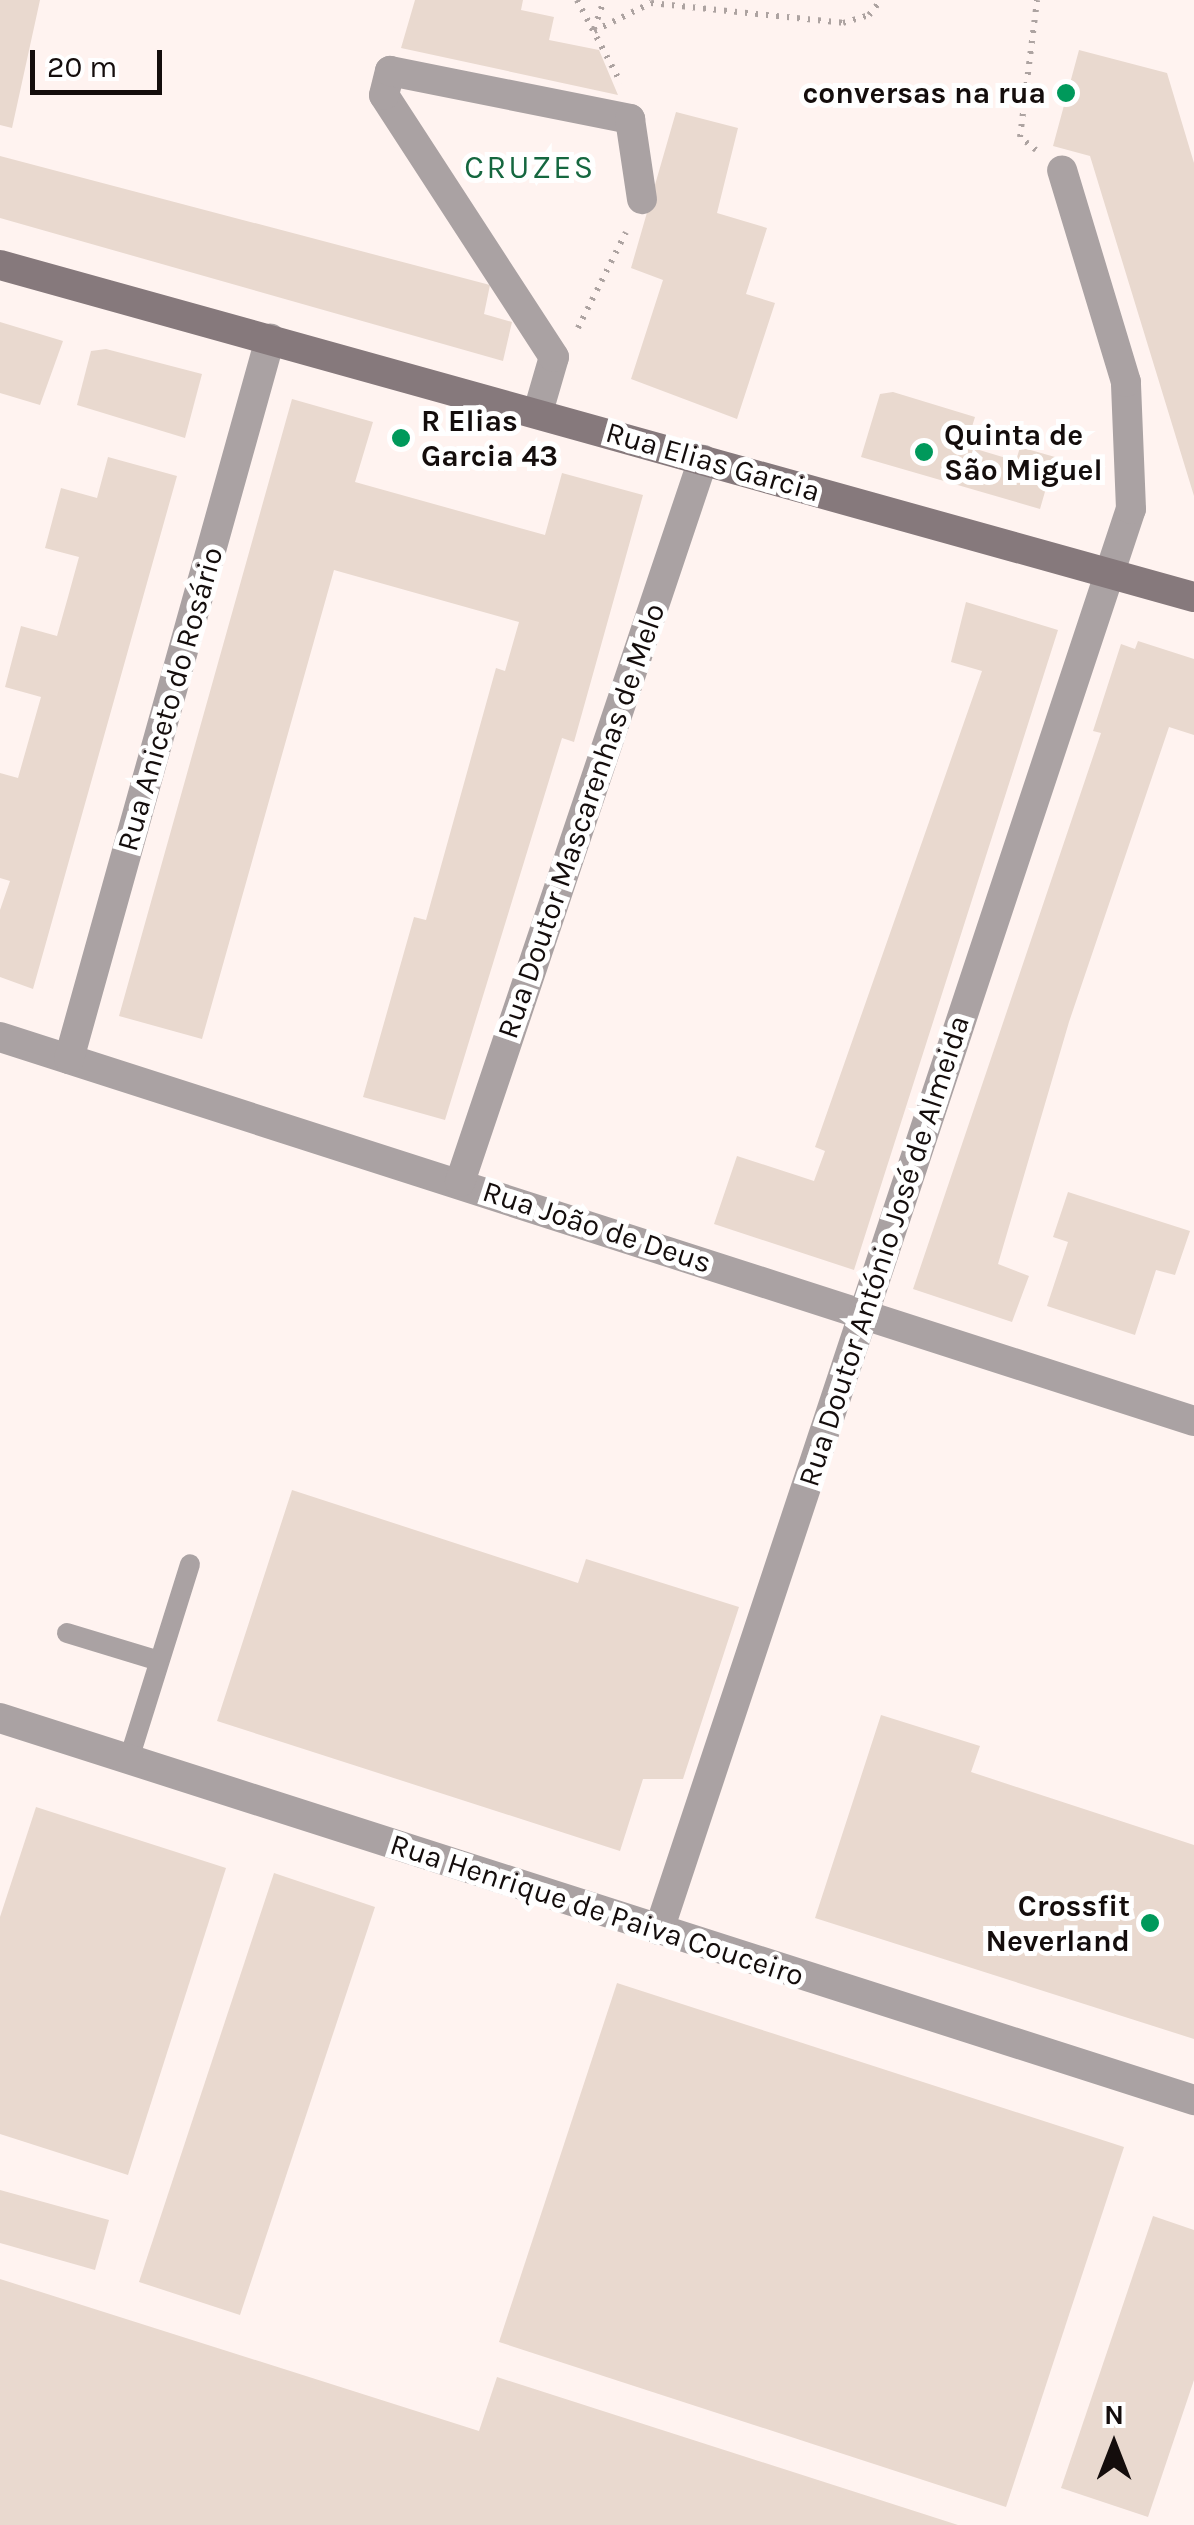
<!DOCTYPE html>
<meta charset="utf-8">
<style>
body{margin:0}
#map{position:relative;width:1194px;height:2525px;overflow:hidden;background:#fff3f0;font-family:Karla,sans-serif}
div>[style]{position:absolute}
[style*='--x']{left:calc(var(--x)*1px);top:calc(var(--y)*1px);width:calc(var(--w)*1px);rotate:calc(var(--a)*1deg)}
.building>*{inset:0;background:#e9d9cf}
.path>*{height:6px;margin-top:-3px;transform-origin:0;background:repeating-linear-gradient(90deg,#ada3a1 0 2.5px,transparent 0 10.5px)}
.service>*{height:20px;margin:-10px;padding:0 10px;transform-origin:10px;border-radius:10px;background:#aaa2a3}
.minor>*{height:30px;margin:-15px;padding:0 15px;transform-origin:15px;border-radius:15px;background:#aaa2a3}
.secondary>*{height:30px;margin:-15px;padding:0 15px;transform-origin:15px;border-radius:15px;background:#86797c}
.dots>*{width:28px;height:28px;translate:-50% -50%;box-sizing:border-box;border:5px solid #fff;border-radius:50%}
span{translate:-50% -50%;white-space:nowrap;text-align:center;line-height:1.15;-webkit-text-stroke:10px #fff;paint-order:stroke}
.poi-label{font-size:30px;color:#140d0c;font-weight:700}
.right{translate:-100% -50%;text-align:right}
.left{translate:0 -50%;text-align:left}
.street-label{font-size:30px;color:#140d0c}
.neighbourhood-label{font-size:32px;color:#15673f;letter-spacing:2.5px}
.north{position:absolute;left:1064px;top:2395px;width:100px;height:100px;-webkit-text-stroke:8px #fff;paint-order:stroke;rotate:0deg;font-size:28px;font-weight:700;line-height:40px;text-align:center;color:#140d0c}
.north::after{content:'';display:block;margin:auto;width:35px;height:45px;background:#140d0c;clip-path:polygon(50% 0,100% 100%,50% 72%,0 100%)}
.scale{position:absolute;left:30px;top:50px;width:132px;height:45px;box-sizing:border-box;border:5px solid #140d0c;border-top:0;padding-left:12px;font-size:30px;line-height:35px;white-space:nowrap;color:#140d0c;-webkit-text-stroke:8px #fff;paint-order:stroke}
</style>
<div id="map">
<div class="building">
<i style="clip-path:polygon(0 0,40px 0,12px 128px,0 125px)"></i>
<i style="clip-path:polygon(415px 0,523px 0,521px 10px,554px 17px,549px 40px,599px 50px,618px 95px,401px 48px)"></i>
<i style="clip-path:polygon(1079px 50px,1167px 73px,1194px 163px,1194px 496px,1090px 156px,1053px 146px)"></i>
<i style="clip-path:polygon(676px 112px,738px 128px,717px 213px,767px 228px,746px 294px,775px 303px,737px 419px,631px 379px,663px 280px,631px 268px)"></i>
<i style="clip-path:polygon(0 156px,490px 285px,484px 314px,512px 322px,503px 361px,0 218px)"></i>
<i style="clip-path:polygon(0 322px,63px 341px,40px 405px,0 393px)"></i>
<i style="clip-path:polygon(106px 349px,202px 374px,185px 438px,77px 405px,91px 351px)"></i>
<i style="clip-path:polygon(893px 392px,975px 417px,966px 446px,1016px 461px,1020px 447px,1055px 457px,1040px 509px,861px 457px,880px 394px)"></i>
<i style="clip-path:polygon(292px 399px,373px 422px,355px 482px,545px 535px,562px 473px,643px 495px,574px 742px,562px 738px,445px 1120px,363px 1097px,414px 917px,426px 920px,496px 668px,505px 671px,519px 622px,334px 570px,202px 1039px,119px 1016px)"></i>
<i style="clip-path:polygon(108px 457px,177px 476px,33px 989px,0 977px,0 910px,10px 881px,0 878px,0 773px,18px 778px,41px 697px,5px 687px,21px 626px,57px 636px,68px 597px,79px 557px,45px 548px,61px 488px,97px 498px)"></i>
<i style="clip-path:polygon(966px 602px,1058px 630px,854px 1270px,714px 1224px,737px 1156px,814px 1181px,825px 1151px,815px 1147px,982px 671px,951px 662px)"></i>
<i style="clip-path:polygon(1138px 641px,1194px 659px,1194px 735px,1169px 727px,1069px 1022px,998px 1264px,1029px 1276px,1012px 1322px,913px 1289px,1101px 733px,1093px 731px,1121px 644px,1135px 649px)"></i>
<i style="clip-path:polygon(1068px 1192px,1190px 1231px,1175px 1275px,1156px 1270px,1135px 1335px,1047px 1306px,1068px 1242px,1053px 1237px)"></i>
<i style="clip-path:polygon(292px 1490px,578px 1583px,586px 1559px,739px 1607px,683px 1779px,643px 1779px,620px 1851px,217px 1721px)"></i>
<i style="clip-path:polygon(881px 1715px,980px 1746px,971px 1772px,1194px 1845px,1194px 2039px,815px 1918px)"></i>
<i style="clip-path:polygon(36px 1807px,226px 1868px,128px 2175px,0 2134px,0 1917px)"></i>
<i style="clip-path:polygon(274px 1873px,375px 1907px,240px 2315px,139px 2282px)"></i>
<i style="clip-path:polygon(617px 1983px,1124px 2147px,1006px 2507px,499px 2342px)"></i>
<i style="clip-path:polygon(0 2190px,109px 2220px,95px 2270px,0 2243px)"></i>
<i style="clip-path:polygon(1153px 2216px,1194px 2230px,1194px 2380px,1148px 2517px,1061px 2488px)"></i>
<i style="clip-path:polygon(0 2279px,479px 2431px,497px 2377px,958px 2525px,0 2525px)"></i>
</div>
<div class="path">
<i style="--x:577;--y:0;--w:94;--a:62.1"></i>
<i style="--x:594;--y:29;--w:31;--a:-71"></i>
<i style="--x:594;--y:31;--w:64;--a:-26.2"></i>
<i style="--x:651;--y:3;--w:193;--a:5.9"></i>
<i style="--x:843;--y:23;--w:27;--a:-17"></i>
<i style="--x:869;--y:15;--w:19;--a:-51"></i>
<i style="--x:1036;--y:150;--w:21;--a:-141"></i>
<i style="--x:1020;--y:137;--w:138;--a:-82.9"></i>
<i style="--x:578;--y:328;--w:107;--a:-63.4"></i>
</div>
<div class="service">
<i style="--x:67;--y:1633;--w:96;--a:16.9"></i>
<i style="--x:129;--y:1759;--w:204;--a:-72.6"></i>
</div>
<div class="minor">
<i style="--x:538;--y:412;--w:57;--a:-73.8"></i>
<i style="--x:554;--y:357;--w:312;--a:-123"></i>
<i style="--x:384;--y:95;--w:25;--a:-76"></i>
<i style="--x:390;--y:71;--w:245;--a:11.3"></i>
<i style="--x:630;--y:119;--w:81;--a:81.5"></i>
<i style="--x:0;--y:1037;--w:1254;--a:17.83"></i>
<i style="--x:69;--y:1059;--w:748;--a:-74.4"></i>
<i style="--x:460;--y:1182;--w:762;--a:-71.4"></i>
<i style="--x:0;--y:1718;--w:1254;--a:17.74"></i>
<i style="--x:659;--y:1930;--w:1497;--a:-71.63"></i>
<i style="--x:1131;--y:509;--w:127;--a:-92.3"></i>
<i style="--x:1126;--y:382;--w:221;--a:-106.8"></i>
</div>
<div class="secondary">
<i style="--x:0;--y:265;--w:1239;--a:15.54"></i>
</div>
<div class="dots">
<i style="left:1066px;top:93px;background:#00995b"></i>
<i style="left:401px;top:438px;background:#00995b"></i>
<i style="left:924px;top:452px;background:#00995b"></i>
<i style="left:1150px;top:1923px;background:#00995b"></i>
</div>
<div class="poi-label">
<span class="right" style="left:1046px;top:93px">conversas na rua</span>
<span class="left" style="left:421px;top:438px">R Elias<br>Garcia 43</span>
<span class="left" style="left:944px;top:452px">Quinta de<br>São Miguel</span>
<span class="right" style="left:1130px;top:1923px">Crossfit<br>Neverland</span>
</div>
<div class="street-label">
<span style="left:713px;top:462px;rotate:16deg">Rua Elias Garcia</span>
<span style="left:170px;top:699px;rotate:-74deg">Rua Aniceto do Rosário</span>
<span style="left:581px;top:821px;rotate:-71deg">Rua Doutor Mascarenhas de Melo</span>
<span style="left:597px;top:1227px;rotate:18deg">Rua João de Deus</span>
<span style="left:884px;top:1251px;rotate:-72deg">Rua Doutor António José de Almeida</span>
<span style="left:597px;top:1910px;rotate:18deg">Rua Henrique de Paiva Couceiro</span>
</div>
<div class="neighbourhood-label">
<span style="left:530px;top:168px">CRUZES</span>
</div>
<div class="north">N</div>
<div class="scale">20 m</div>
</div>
